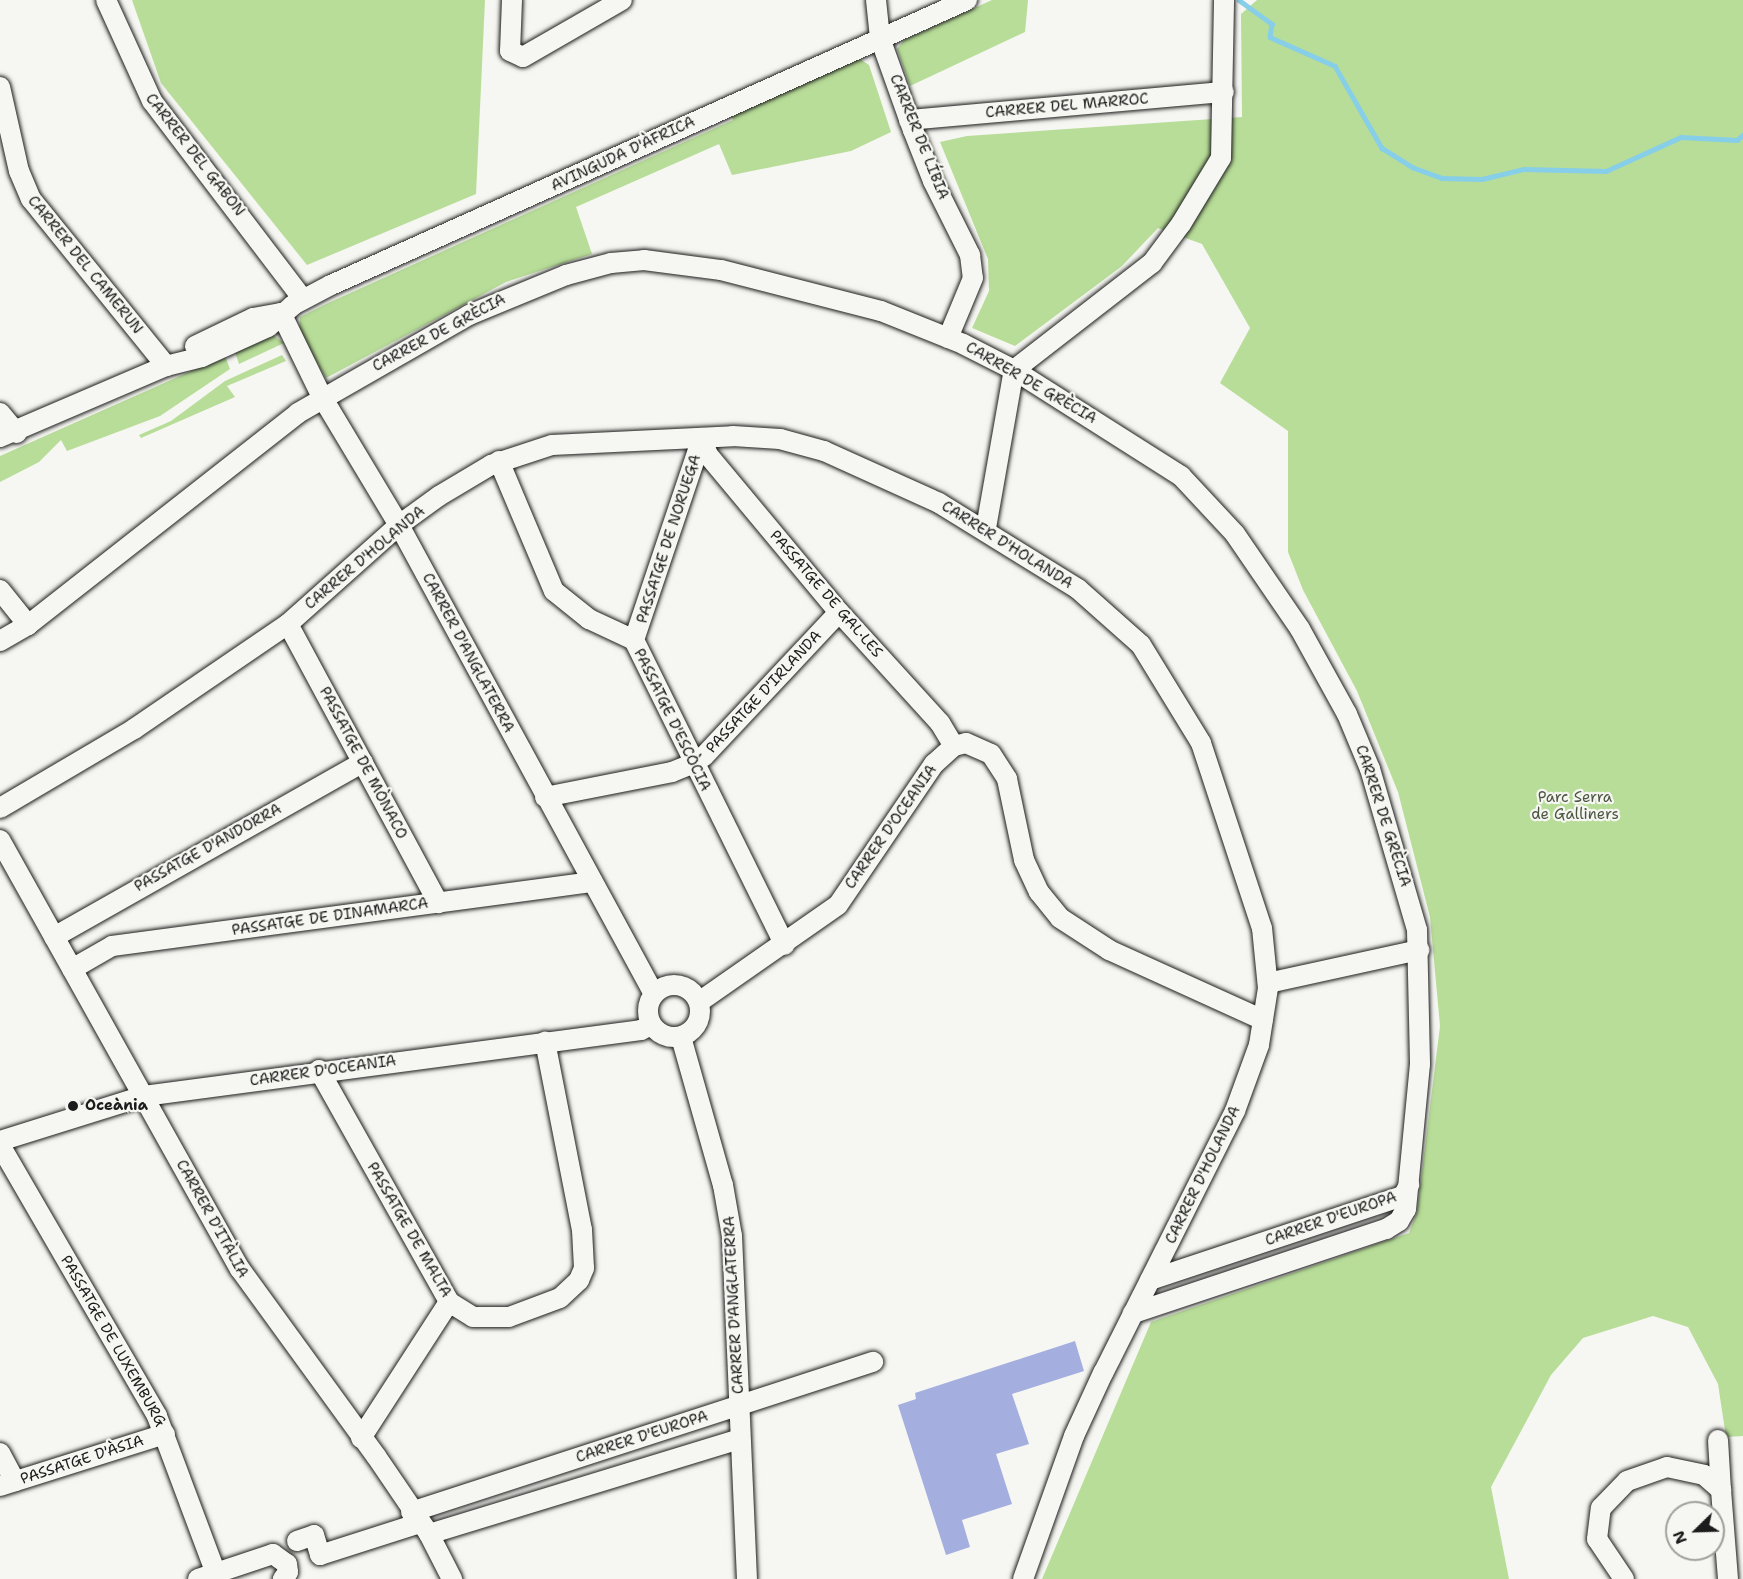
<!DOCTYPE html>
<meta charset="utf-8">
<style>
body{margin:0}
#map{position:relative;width:1743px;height:1579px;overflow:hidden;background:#f6f6f2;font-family:"Shantell Sans",sans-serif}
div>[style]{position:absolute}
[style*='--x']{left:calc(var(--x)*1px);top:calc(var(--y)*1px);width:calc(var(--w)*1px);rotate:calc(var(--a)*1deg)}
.green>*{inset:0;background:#b8dd98}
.stream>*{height:4.5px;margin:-2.25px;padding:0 2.25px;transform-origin:2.25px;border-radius:2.25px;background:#87cee8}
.building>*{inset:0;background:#a4afdf}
.roads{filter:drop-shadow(0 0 2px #1c1c1c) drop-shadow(0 0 2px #1c1c1c)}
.minor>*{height:20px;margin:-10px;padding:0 10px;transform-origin:10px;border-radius:10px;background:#f6f6f2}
.minor>.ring{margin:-10px;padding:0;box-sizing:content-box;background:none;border:20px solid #f6f6f2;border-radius:50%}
.dots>*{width:16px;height:16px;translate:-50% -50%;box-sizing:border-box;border:3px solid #f6f6f2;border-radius:50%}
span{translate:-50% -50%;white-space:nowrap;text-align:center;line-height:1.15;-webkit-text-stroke:4.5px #f6f6f2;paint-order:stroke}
.street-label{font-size:15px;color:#1c1c1c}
.park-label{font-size:15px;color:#4b5641}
.poi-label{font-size:15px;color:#1c1c1c;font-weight:700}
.left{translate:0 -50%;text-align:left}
.north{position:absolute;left:1665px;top:1501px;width:60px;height:60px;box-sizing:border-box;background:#f6f6f2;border:2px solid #9f9f9c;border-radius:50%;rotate:247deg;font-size:16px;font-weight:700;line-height:24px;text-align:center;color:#1c1c1c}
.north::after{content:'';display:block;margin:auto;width:21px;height:27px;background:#1c1c1c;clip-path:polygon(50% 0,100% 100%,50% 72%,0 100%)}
</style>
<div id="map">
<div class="green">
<i style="clip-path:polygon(132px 0,485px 0,476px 194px,307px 265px,161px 83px)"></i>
<i style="clip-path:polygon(992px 0,1028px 0,1025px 32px,910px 86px,897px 49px,904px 40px)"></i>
<i style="clip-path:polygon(1257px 0,1743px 0,1743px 1436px,1726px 1437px,1718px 1384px,1688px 1327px,1653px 1316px,1583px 1338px,1551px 1375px,1491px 1487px,1509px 1579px,1042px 1579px,1151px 1322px,1409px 1233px,1417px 1212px,1440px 1026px,1430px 917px,1398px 792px,1357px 691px,1303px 590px,1288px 552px,1288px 431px,1220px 383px,1250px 328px,1202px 244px,1158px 228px,1122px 266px,1015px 346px,972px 328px,989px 291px,988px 259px,940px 142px,967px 136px,1242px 117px,1241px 14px)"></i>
<i style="clip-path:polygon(857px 57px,869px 65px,891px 132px,851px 151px,732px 175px,719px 144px,576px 207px,592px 254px,506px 282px,326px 378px,299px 332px,300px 317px,326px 304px,733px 120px,730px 114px)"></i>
<i style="clip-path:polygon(273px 335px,284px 343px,239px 364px,235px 352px)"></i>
<i style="clip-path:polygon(282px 355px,286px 361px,227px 386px,235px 397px,141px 438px,139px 435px,171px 421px,225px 381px)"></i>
<i style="clip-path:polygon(225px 356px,230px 369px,160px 416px,67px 451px,61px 440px,39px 462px,0 482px,0 456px)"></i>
</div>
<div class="stream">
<i style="--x:1239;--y:0;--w:41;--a:36"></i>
<i style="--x:1272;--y:24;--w:13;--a:99"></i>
<i style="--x:1270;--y:37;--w:71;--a:24"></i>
<i style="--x:1335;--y:66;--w:95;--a:60.2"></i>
<i style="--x:1382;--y:148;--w:36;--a:32"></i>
<i style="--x:1412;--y:167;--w:32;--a:20"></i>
<i style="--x:1442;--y:178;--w:40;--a:1.4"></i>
<i style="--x:1482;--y:179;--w:43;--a:-13.4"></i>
<i style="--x:1524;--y:169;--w:82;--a:1.4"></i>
<i style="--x:1606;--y:171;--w:82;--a:-24.4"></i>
<i style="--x:1681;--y:137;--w:56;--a:3.1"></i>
<i style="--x:1737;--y:140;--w:8;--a:-40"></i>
</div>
<div class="building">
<i style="clip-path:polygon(1075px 1341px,1084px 1371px,1012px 1394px,1029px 1444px,996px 1454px,1012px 1504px,962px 1520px,970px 1547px,946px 1555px,898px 1405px,916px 1399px,915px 1393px)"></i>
</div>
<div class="roads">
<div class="minor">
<i style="--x:106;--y:0;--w:111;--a:65.5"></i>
<i style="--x:152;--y:101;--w:249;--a:52.7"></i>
<i style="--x:512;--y:0;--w:51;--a:92.2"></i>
<i style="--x:510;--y:51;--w:14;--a:25"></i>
<i style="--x:523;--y:57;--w:114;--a:-29.9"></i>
<i style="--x:876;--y:0;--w:38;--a:84"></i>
<i style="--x:880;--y:38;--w:98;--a:70.3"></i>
<i style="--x:913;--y:130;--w:55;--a:68.6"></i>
<i style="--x:933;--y:181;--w:83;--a:63.4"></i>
<i style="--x:970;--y:255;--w:23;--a:83"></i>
<i style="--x:973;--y:278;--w:65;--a:112.6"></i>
<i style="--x:0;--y:87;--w:86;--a:77.3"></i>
<i style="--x:19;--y:171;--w:30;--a:67"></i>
<i style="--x:31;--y:199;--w:215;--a:51"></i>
<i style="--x:909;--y:120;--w:316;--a:-5.1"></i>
<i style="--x:281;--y:313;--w:93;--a:64"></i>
<i style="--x:322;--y:397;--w:149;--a:59"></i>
<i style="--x:399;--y:525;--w:534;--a:61.47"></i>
<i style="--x:195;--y:346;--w:64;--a:-25.8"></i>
<i style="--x:253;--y:318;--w:28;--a:-10"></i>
<i style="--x:0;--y:413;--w:26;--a:50"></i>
<i style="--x:0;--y:437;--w:181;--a:-23.2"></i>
<i style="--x:166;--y:366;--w:37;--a:-14"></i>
<i style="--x:202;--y:357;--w:72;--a:-24.4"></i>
<i style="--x:268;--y:327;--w:33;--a:-41"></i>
<i style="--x:293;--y:305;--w:43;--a:-27.8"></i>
<i style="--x:331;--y:285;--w:697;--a:-24.14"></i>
<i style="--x:702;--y:438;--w:18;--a:71"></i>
<i style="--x:708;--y:455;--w:204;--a:50.2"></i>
<i style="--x:839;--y:612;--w:150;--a:47.7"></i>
<i style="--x:940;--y:723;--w:27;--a:59"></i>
<i style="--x:499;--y:461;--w:141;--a:67.1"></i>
<i style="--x:554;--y:591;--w:45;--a:38.7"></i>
<i style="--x:589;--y:619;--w:50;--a:25"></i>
<i style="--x:634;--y:640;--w:340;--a:63.7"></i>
<i style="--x:986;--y:528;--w:160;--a:-80"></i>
<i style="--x:1014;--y:370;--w:175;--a:-37.8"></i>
<i style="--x:1152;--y:263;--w:49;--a:-53.4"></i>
<i style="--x:1181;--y:224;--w:77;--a:-58.8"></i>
<i style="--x:1221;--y:158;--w:158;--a:-88.9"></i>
<i style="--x:0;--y:590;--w:45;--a:51.3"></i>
<i style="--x:288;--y:624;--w:317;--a:61.7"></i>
<i style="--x:634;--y:640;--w:213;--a:-71.4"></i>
<i style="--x:0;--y:641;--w:32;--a:-30"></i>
<i style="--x:28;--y:625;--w:343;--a:-38.1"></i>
<i style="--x:298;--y:413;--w:197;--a:-29.8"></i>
<i style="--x:469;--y:315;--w:105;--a:-22.4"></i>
<i style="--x:566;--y:275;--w:47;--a:-14.9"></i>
<i style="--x:611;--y:263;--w:33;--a:-5"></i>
<i style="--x:644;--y:260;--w:78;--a:7.4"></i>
<i style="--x:721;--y:270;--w:165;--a:14.4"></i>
<i style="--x:881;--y:311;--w:88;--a:21.9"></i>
<i style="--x:963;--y:344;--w:57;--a:27"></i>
<i style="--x:1014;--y:370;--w:198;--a:32.4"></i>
<i style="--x:1181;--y:476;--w:79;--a:47"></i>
<i style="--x:1235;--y:534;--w:115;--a:55.6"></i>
<i style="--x:1300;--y:629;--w:97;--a:61.1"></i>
<i style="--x:1347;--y:714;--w:60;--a:67.3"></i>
<i style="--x:1370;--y:769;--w:168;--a:73.7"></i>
<i style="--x:1417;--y:930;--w:134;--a:88.7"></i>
<i style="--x:1420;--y:1064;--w:146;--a:95.5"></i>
<i style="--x:1406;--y:1209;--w:14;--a:120"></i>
<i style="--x:1399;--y:1221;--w:15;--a:148"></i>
<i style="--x:1386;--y:1229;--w:267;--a:161.6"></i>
<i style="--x:545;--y:797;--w:129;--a:-11.1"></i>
<i style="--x:672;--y:772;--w:22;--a:-22"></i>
<i style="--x:692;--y:764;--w:14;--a:-34"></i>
<i style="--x:704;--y:756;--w:197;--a:-46.8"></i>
<i style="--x:0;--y:808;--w:156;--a:-30.5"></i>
<i style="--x:134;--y:729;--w:186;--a:-34.3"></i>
<i style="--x:288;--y:624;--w:149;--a:-41.7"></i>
<i style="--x:399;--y:525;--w:49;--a:-35.9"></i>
<i style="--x:439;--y:496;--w:61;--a:-30.8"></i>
<i style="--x:491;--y:465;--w:64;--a:-18.2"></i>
<i style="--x:552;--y:445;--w:181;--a:-2.8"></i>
<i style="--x:733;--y:436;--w:47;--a:3.7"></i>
<i style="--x:780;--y:439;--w:46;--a:15.3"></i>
<i style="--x:824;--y:451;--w:126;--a:24.3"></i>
<i style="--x:939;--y:503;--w:163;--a:31.7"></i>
<i style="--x:1078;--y:589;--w:84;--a:41.6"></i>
<i style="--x:1141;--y:645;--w:115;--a:58.5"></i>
<i style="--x:1201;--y:743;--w:195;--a:71.8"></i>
<i style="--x:1262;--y:928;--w:60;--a:84.3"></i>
<i style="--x:1268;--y:988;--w:58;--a:99"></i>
<i style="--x:1259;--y:1045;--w:70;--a:110"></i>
<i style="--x:1235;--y:1111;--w:293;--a:116.7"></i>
<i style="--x:1103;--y:1373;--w:69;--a:114.7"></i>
<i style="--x:1074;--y:1436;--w:152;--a:109.6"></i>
<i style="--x:0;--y:840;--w:492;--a:60.8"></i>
<i style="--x:240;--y:1269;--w:231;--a:54"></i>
<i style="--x:376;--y:1456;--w:94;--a:55.8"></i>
<i style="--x:429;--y:1534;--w:51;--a:62.9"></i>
<i style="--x:54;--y:937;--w:355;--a:-29.5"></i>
<i style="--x:72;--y:969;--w:46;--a:-29.9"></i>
<i style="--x:112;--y:946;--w:485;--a:-7.6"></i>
<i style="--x:1268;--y:983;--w:155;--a:-12.3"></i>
<i class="ring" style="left:648px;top:985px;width:32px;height:32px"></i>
<i style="--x:699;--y:1002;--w:169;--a:-34.9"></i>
<i style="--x:838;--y:905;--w:171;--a:-55.8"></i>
<i style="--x:934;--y:764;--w:27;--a:-42"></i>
<i style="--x:954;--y:746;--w:12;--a:-14"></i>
<i style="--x:966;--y:743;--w:27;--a:24"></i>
<i style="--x:991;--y:754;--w:30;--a:57"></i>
<i style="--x:1007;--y:779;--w:83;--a:78.1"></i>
<i style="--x:1024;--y:860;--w:35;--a:65"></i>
<i style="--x:1039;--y:892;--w:33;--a:51"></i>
<i style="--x:1060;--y:918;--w:59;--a:33.1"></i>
<i style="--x:1109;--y:950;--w:169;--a:24.4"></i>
<i style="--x:681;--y:1037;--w:154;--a:74.2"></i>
<i style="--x:723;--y:1185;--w:52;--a:80"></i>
<i style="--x:732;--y:1236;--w:343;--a:87.5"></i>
<i style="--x:319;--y:1070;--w:266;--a:60.7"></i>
<i style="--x:449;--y:1302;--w:28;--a:32"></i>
<i style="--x:473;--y:1317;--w:36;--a:0"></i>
<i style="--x:509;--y:1317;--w:54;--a:-20.4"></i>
<i style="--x:560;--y:1298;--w:26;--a:-43"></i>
<i style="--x:579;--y:1280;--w:13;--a:-67"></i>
<i style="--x:584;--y:1268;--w:38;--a:-93"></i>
<i style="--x:582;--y:1230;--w:192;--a:-101.1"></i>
<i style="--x:0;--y:1141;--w:151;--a:-17.4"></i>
<i style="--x:144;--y:1096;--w:501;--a:-7.56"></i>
<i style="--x:641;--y:1030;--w:11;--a:-27"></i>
<i style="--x:0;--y:1145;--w:313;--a:59.9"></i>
<i style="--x:157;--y:1416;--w:174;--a:69.5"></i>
<i style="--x:1150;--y:1280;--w:267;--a:-18.4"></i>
<i style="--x:1403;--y:1196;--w:13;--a:-61"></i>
<i style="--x:361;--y:1438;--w:162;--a:-57.1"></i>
<i style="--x:1718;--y:1440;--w:50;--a:86.6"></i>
<i style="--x:0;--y:1453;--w:32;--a:62"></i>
<i style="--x:0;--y:1486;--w:173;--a:-17.5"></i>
<i style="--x:411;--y:1512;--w:486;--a:-18"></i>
<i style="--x:429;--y:1534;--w:325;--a:-17"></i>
<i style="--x:297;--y:1541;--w:18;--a:-19"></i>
<i style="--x:314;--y:1535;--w:21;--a:73"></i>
<i style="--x:320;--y:1555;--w:105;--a:-17.7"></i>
<i style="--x:198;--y:1579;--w:79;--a:-18.4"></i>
<i style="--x:273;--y:1554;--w:17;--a:36"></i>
<i style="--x:287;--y:1564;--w:8;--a:83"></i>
<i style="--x:288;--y:1572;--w:9;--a:126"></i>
<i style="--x:1624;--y:1579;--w:48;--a:-124"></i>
<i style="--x:1597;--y:1539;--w:31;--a:-83"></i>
<i style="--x:1601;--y:1508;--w:37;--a:-46"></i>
<i style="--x:1627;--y:1481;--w:42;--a:-19.3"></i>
<i style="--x:1667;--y:1467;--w:38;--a:12"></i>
<i style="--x:1704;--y:1475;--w:23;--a:41"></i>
<i style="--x:1721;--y:1490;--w:89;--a:85.5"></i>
</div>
</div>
<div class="dots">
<i style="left:73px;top:1106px;background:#1c1c1c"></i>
</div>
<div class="street-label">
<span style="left:1067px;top:106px;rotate:-5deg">CARRER DEL MARROC</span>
<span style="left:919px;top:137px;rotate:68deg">CARRER DE LÍBIA</span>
<span style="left:623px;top:154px;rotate:-25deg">AVINGUDA D'ÀFRICA</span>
<span style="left:195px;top:155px;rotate:52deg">CARRER DEL GABON</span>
<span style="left:85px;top:265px;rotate:51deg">CARRER DEL CAMERUN</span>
<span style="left:439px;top:333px;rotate:-28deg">CARRER DE GRÈCIA</span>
<span style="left:1031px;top:383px;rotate:30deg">CARRER DE GRÈCIA</span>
<span style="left:669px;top:539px;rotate:-72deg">PASSATGE DE NORUEGA</span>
<span style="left:1007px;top:545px;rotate:32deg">CARRER D'HOLANDA</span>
<span style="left:365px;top:558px;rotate:-40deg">CARRER D'HOLANDA</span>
<span style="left:826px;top:594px;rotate:49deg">PASSATGE DE GAL·LES</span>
<span style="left:468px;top:653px;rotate:62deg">CARRER D'ANGLATERRA</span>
<span style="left:764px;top:692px;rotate:-47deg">PASSATGE D'IRLANDA</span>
<span style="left:672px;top:720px;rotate:64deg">PASSATGE D'ESCÒCIA</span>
<span style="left:363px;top:763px;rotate:62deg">PASSATGE DE MÒNACO</span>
<span style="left:1383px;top:816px;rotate:72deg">CARRER DE GRÈCIA</span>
<span style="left:891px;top:827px;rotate:-55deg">CARRER D'OCEANIA</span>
<span style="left:208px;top:848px;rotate:-29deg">PASSATGE D'ANDORRA</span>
<span style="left:330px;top:917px;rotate:-8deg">PASSATGE DE DINAMARCA</span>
<span style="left:323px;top:1071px;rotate:-8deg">CARRER D'OCEANIA</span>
<span style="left:1203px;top:1175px;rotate:-64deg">CARRER D'HOLANDA</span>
<span style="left:212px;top:1219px;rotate:61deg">CARRER D'ITÀLIA</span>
<span style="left:1331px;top:1219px;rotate:-19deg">CARRER D'EUROPA</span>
<span style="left:409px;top:1230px;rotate:60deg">PASSATGE DE MALTA</span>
<span style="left:734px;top:1305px;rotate:-93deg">CARRER D'ANGLATERRA</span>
<span style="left:113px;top:1341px;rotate:60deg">PASSATGE DE LUXEMBURG</span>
<span style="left:642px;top:1437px;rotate:-18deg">CARRER D'EUROPA</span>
<span style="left:82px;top:1460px;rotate:-18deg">PASSATGE D'ÀSIA</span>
</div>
<div class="park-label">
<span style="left:1575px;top:806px">Parc Serra<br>de Galliners</span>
</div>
<div class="poi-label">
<span class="left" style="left:85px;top:1106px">Oceània</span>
</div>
<div class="north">N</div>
</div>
